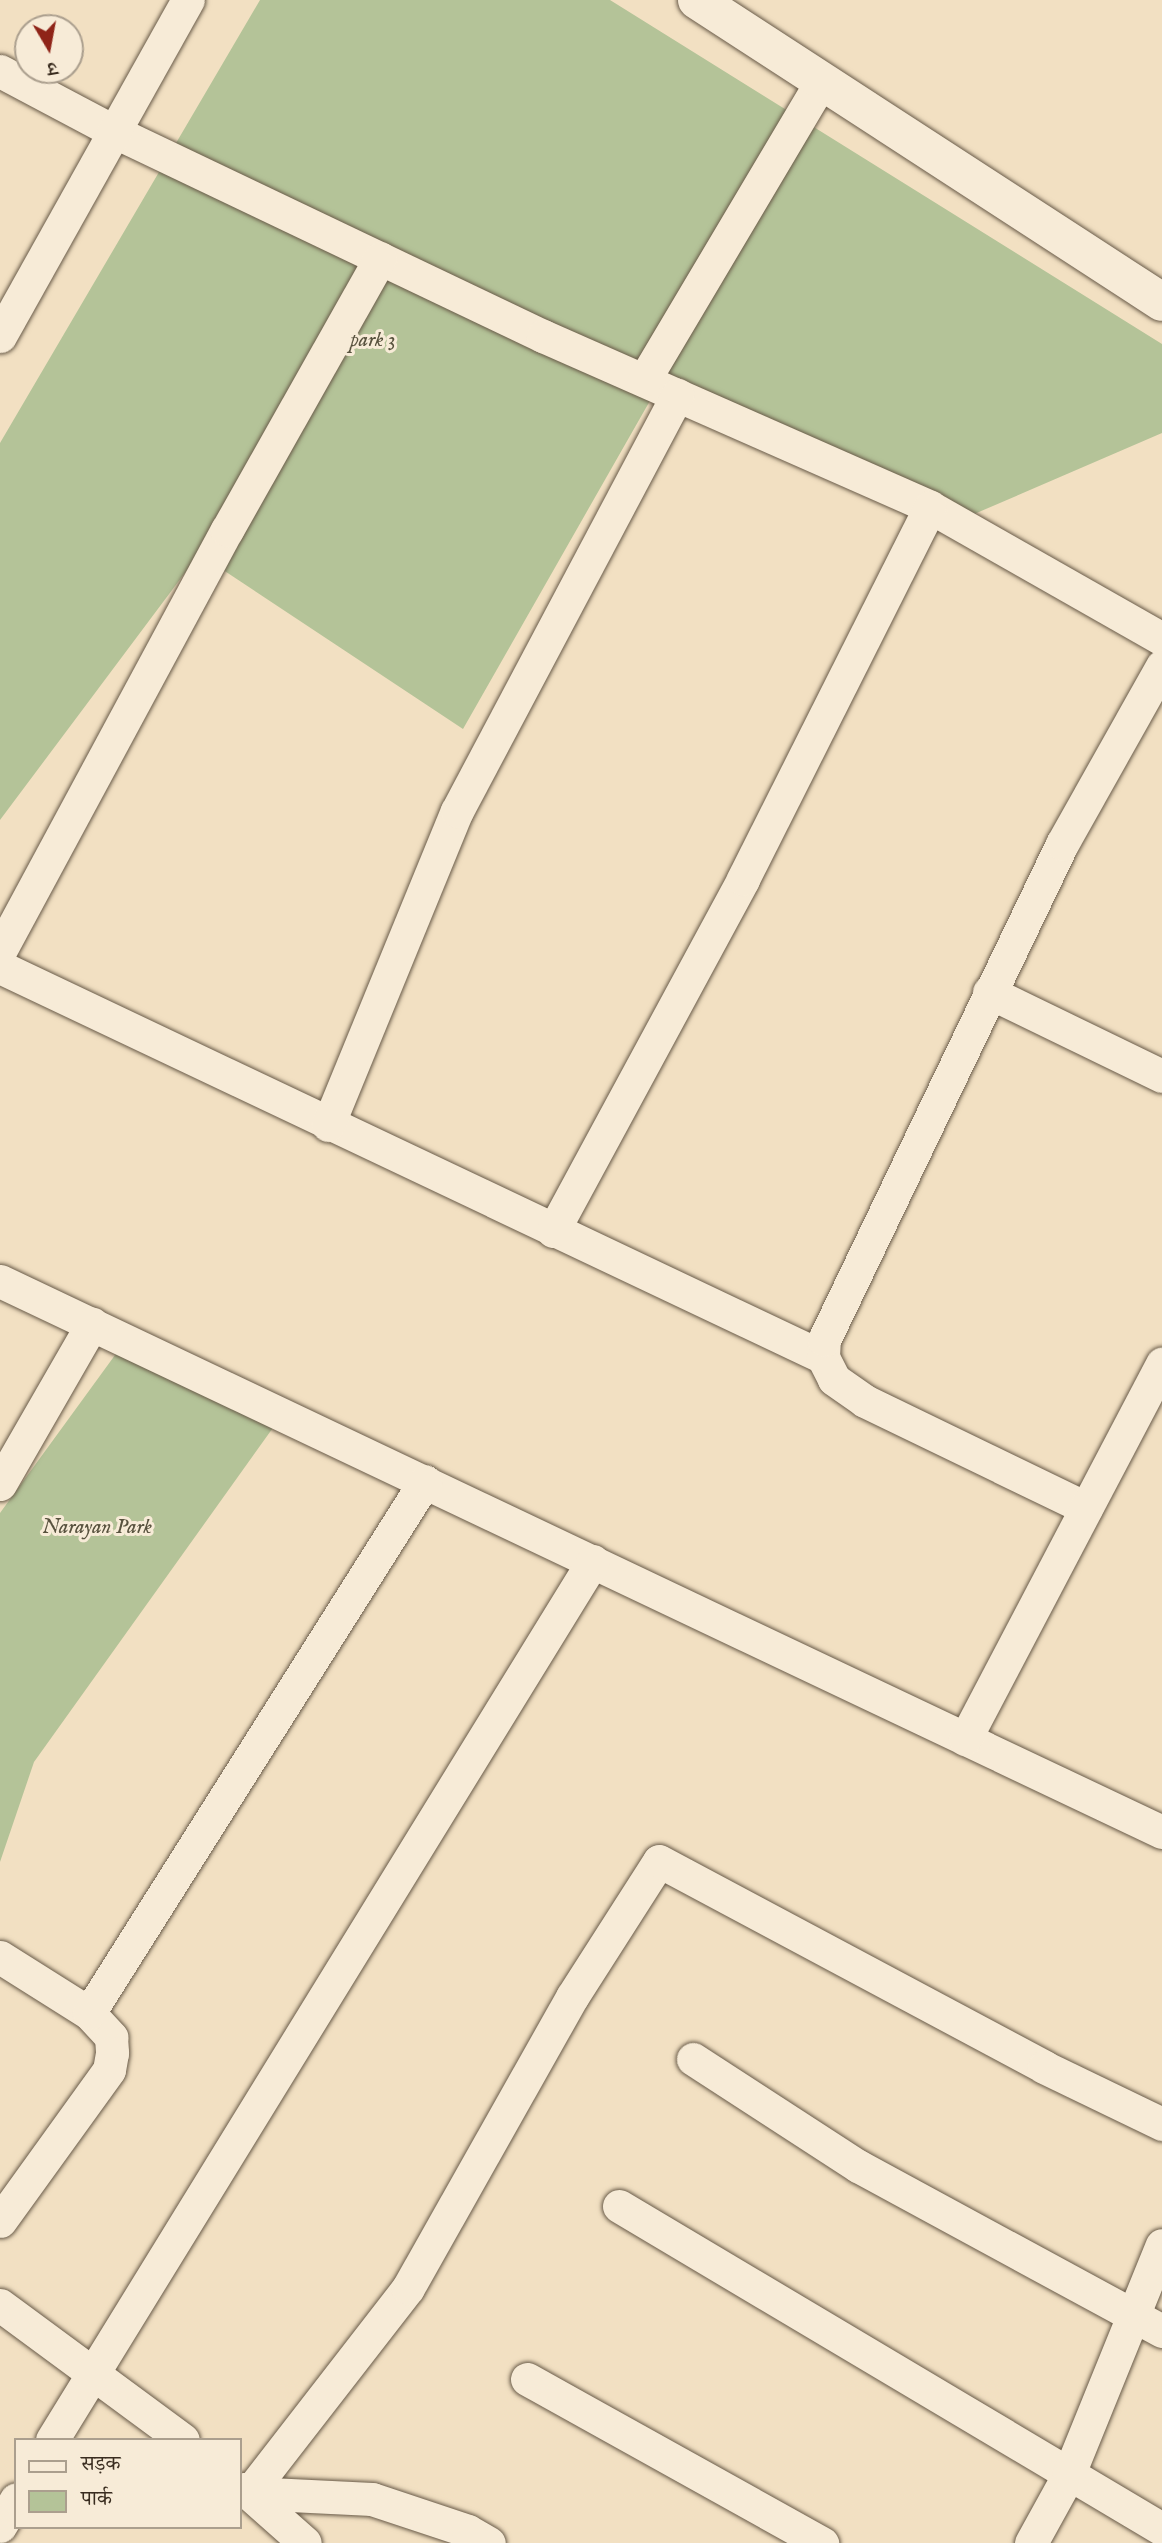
<!DOCTYPE html>
<meta charset="utf-8">
<style>
body{margin:0}
#map{position:relative;width:1162px;height:2543px;overflow:hidden;background:#f2e0c2;font-family:"IM FELL English","Noto Serif Devanagari",serif}
div>[style]{position:absolute}
[style*='--x']{left:calc(var(--x)*1px);top:calc(var(--y)*1px);width:calc(var(--w)*1px);rotate:calc(var(--a)*1deg)}
.green>*{inset:0;background:#b4c398}
.roads{filter:drop-shadow(0 0 2px #685a48) drop-shadow(0 0 2px #685a48)}
.minor>*{height:33px;margin:-16.5px;padding:0 16.5px;transform-origin:16.5px;border-radius:16.5px;background:#f7ebd7}
.tertiary>*{height:38px;margin:-19px;padding:0 19px;transform-origin:19px;border-radius:19px;background:#f7ebd7}
span{translate:-50% -50%;white-space:nowrap;text-align:center;line-height:1.15;-webkit-text-stroke:6px #f7ebd7;paint-order:stroke}
.park-label{font-size:21px;color:#58523e;font-style:italic}
.legend{position:absolute;left:14px;top:2438px;width:228px;height:91px;box-sizing:border-box;background:#f7ebd7;border:2px solid #ab9f8e;margin:0;padding:9px 12px;list-style:none;font-size:21px;color:#3a2d20}
.legend li{display:flex;align-items:center;gap:14px;height:35px}
.legend b{width:35px;border:2px solid #ab9f8e}
.north{position:absolute;left:14px;top:14px;width:70px;height:70px;box-sizing:border-box;background:#f7ebd7;border:2px solid #ab9f8e;border-radius:50%;rotate:170deg;font-size:19px;font-weight:700;line-height:28px;text-align:center;color:#3a2d20}
.north::after{content:'';display:block;margin:auto;width:24px;height:32px;background:#8f2418;clip-path:polygon(50% 0,100% 100%,50% 72%,0 100%)}
</style>
<div id="map">
<div class="green">
<i style="clip-path:polygon(260px 0,610px 0,1162px 344px,1162px 433px,965px 518px,651px 399px,463px 729px,199px 554px,0 820px,0 443px)"></i>
<i style="clip-path:polygon(126px 1340px,275px 1425px,34px 1762px,0 1862px,0 1513px)"></i>
</div>
<div class="roads">
<div class="minor">
<i style="--x:0;--y:71;--w:130;--a:27.9"></i>
<i style="--x:115;--y:132;--w:474;--a:25.5"></i>
<i style="--x:543;--y:336;--w:423;--a:23.8"></i>
<i style="--x:930;--y:507;--w:267;--a:29.6"></i>
<i style="--x:0;--y:336;--w:385;--a:-60.8"></i>
<i style="--x:644;--y:380;--w:347;--a:-59.3"></i>
<i style="--x:0;--y:951;--w:478;--a:-61.7"></i>
<i style="--x:227;--y:530;--w:312;--a:-60.6"></i>
<i style="--x:0;--y:967;--w:911;--a:25.36"></i>
<i style="--x:989;--y:992;--w:192;--a:25.9"></i>
<i style="--x:328;--y:1125;--w:339;--a:-67.7"></i>
<i style="--x:457;--y:811;--w:471;--a:-62.1"></i>
<i style="--x:553;--y:1231;--w:400;--a:-61.6"></i>
<i style="--x:743;--y:879;--w:416;--a:-63.3"></i>
<i style="--x:0;--y:1281;--w:1286;--a:25.37"></i>
<i style="--x:0;--y:1484;--w:185;--a:-60.1"></i>
<i style="--x:1086;--y:1508;--w:246;--a:-154.2"></i>
<i style="--x:865;--y:1401;--w:38;--a:-145"></i>
<i style="--x:834;--y:1379;--w:25;--a:-117"></i>
<i style="--x:823;--y:1357;--w:17;--a:-87"></i>
<i style="--x:824;--y:1340;--w:550;--a:-64.37"></i>
<i style="--x:1062;--y:844;--w:204;--a:-60.7"></i>
<i style="--x:965;--y:1739;--w:424;--a:-62.3"></i>
<i style="--x:0;--y:1957;--w:105;--a:32.2"></i>
<i style="--x:89;--y:2013;--w:33;--a:47"></i>
<i style="--x:111;--y:2037;--w:16;--a:86"></i>
<i style="--x:112;--y:2053;--w:17;--a:100"></i>
<i style="--x:109;--y:2070;--w:186;--a:125.8"></i>
<i style="--x:89;--y:2013;--w:629;--a:-57.72"></i>
<i style="--x:693;--y:2059;--w:197;--a:33"></i>
<i style="--x:858;--y:2166;--w:346;--a:28.5"></i>
<i style="--x:619;--y:2206;--w:632;--a:30.75"></i>
<i style="--x:0;--y:2305;--w:227;--a:36.4"></i>
<i style="--x:527;--y:2379;--w:338;--a:29.1"></i>
<i style="--x:52;--y:2440;--w:1032;--a:-58.39"></i>
<i style="--x:244;--y:2489;--w:81;--a:41.5"></i>
<i style="--x:249;--y:2493;--w:259;--a:-52.2"></i>
<i style="--x:408;--y:2288;--w:334;--a:-60.6"></i>
<i style="--x:572;--y:1997;--w:161;--a:-57.4"></i>
<i style="--x:659;--y:1861;--w:437;--a:28.1"></i>
<i style="--x:1044;--y:2067;--w:131;--a:25.8"></i>
<i style="--x:249;--y:2493;--w:123;--a:2.8"></i>
<i style="--x:372;--y:2499;--w:101;--a:18.4"></i>
<i style="--x:468;--y:2531;--w:24;--a:30"></i>
<i style="--x:0;--y:2526;--w:31;--a:-59"></i>
<i style="--x:1031;--y:2543;--w:77;--a:-61.1"></i>
<i style="--x:1068;--y:2476;--w:249;--a:-67.9"></i>
</div>
<div class="tertiary">
<i style="--x:697;--y:0;--w:554;--a:33"></i>
</div>
</div>
<div class="park-label">
<span style="left:373px;top:341px">park 3</span>
<span style="left:97px;top:1528px">Narayan Park</span>
</div>
<ul class="legend">
<li><b style="height:9px;background:#f7ebd7"></b>सड़क</li>
<li><b style="height:19px;background:#b4c398"></b>पार्क</li>
</ul>
<div class="north">उ</div>
</div>
